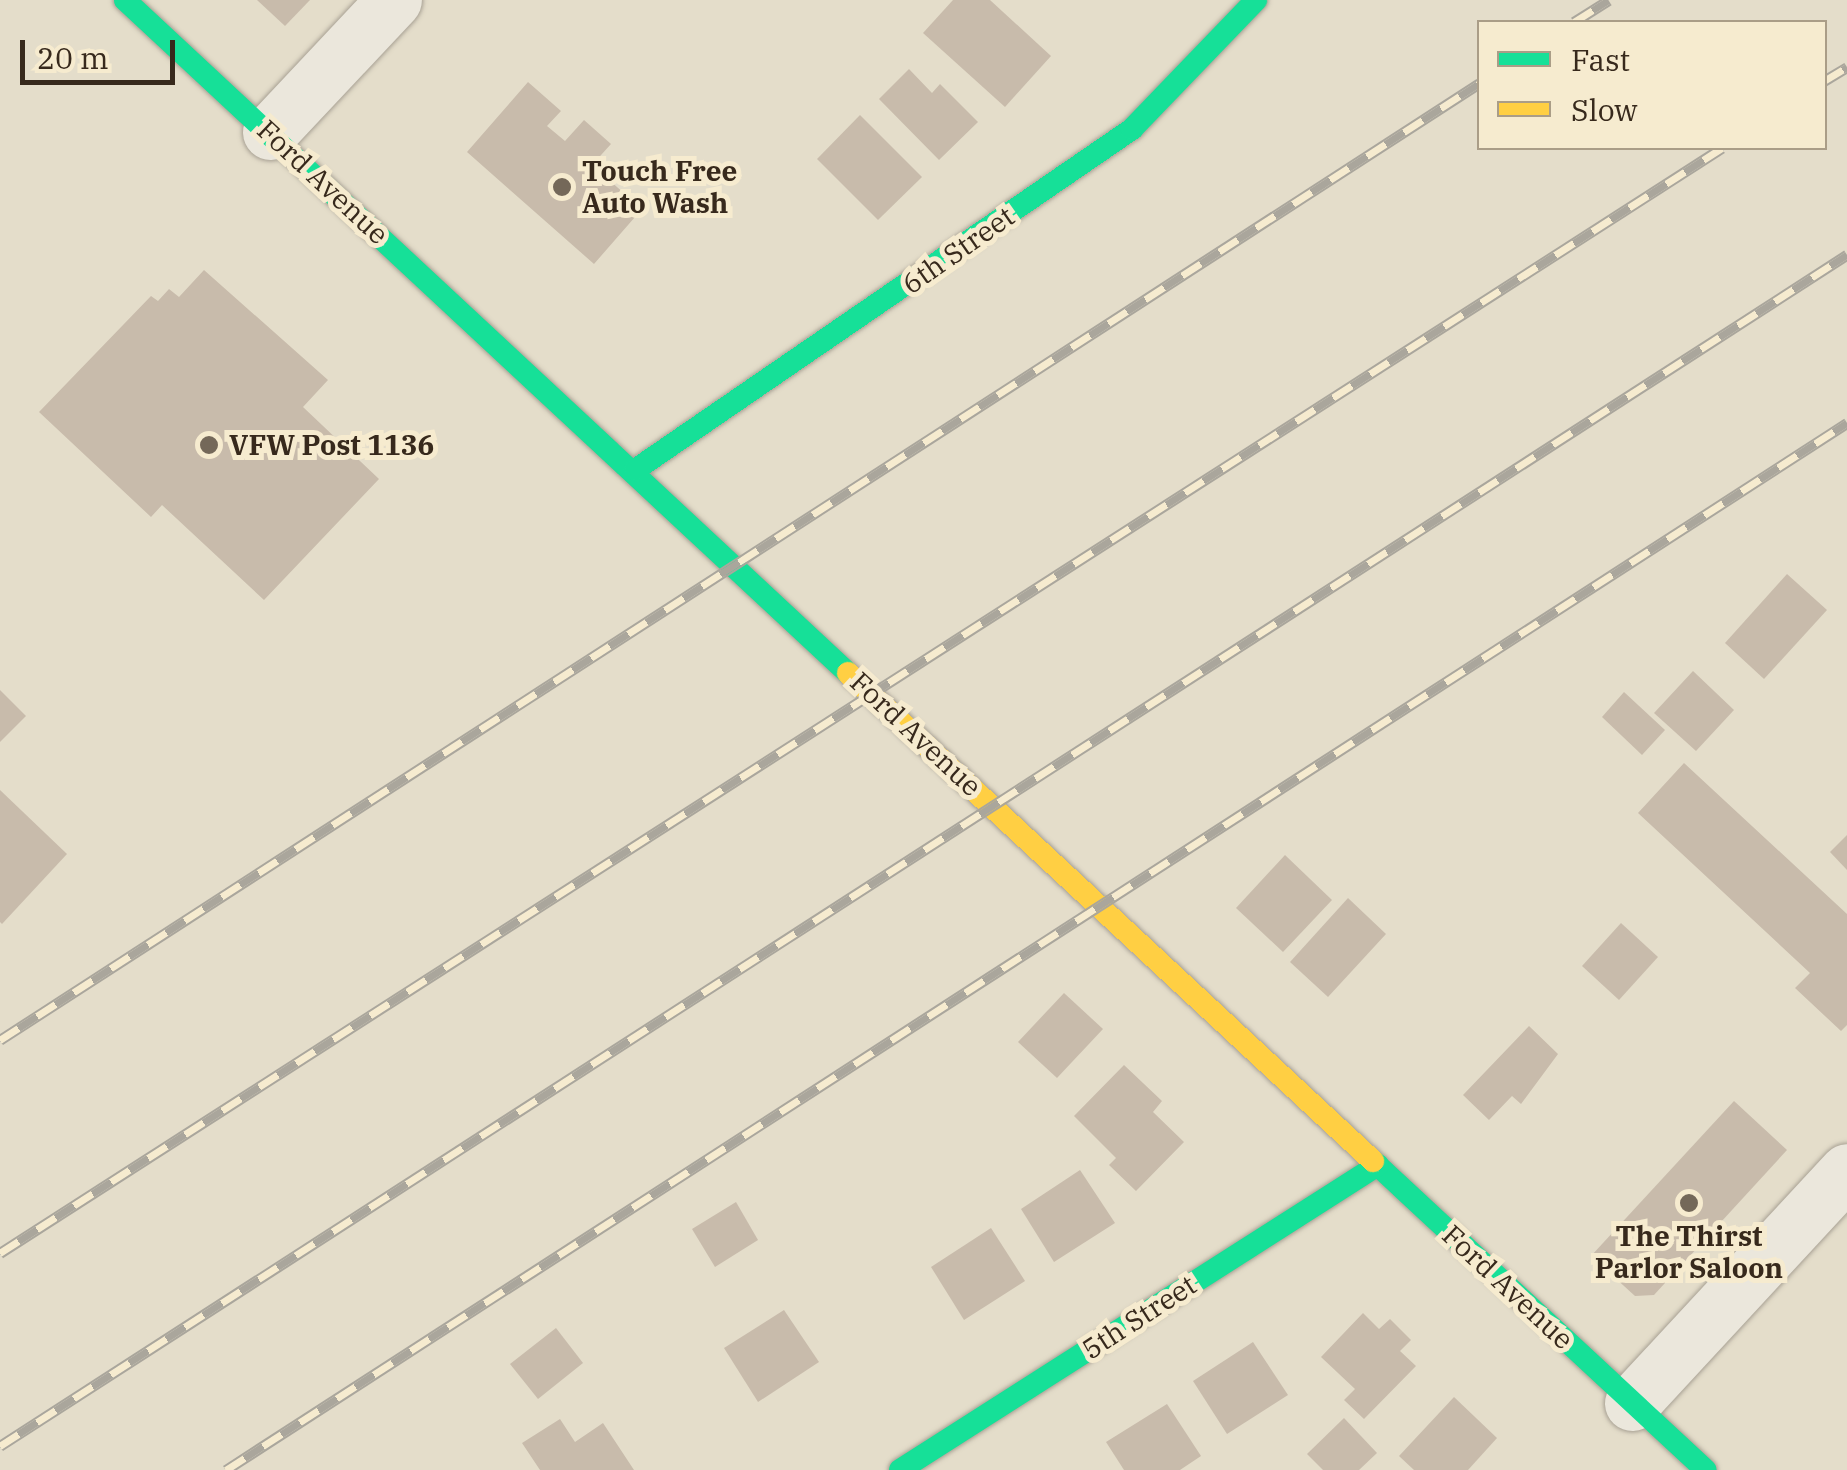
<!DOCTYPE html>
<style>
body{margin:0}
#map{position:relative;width:1847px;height:1470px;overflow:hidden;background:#e4ddca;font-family:"IBM Plex Serif",serif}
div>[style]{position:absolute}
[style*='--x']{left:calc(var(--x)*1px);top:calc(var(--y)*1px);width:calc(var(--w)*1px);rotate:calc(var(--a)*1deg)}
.building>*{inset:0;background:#c8bbab}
.roads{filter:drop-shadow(0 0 2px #a8a194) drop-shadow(0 0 2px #a8a194)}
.street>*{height:55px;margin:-27.5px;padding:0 27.5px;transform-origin:27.5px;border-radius:27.5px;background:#ebe7dc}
.fast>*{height:22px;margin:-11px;padding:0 11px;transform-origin:11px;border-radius:11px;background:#16e098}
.slow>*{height:22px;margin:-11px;padding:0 11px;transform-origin:11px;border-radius:11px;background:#ffcf43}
.rail>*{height:11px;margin-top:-5.5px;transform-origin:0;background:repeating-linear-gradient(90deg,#f6ebcf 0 22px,#aaa69c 0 44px);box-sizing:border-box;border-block:2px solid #aaa69c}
.dots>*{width:28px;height:28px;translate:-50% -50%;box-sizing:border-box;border:5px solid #f6ebcf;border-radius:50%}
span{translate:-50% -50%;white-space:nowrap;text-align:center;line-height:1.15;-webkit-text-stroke:10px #f6ebcf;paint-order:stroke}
.poi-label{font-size:28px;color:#37291c;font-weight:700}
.left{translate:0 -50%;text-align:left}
.street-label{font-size:28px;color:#37291c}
.legend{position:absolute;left:1477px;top:20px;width:350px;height:130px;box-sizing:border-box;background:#f6ebcf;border:2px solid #aa9d87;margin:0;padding:12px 18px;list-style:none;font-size:30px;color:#37291c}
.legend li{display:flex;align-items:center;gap:20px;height:50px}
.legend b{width:50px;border:2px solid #aa9d87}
.scale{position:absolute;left:20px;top:40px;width:155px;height:45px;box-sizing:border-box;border:5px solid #37291c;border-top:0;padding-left:12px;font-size:30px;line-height:35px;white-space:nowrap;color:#37291c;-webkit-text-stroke:8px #f6ebcf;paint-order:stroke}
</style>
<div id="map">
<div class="building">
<i style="clip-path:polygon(257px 0,310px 0,285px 26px)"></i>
<i style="clip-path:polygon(953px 0,990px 0,1051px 56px,1005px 107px,923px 33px)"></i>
<i style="clip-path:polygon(909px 69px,932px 93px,940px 84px,978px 122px,939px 160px,879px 99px)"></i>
<i style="clip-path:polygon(528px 82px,561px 111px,547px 126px,565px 141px,584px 120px,611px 144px,592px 165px,642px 209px,594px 264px,467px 152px)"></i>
<i style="clip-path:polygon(860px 115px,922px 177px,878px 220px,817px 159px)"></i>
<i style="clip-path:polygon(204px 270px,328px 380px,303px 407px,379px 479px,264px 600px,162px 505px,151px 517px,39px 412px,151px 296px,158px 301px,169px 289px,179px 297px)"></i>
<i style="clip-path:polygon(1787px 574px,1827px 610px,1764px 679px,1725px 643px)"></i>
<i style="clip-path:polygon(1693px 671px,1734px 710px,1696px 751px,1654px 713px)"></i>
<i style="clip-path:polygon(0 690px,26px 716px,0 742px)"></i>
<i style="clip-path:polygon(1624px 692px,1665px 730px,1642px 755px,1602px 717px)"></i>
<i style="clip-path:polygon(1684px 763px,1847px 914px,1847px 1025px,1841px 1031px,1795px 988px,1810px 973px,1638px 813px)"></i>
<i style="clip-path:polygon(0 790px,67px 854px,2px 924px,0 922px)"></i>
<i style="clip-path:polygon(1847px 835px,1847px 870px,1830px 852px)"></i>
<i style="clip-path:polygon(1285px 855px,1332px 900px,1283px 952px,1236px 908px)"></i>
<i style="clip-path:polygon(1348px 898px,1386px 934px,1328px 997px,1290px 962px)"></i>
<i style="clip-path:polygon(1621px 923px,1658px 957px,1619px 1000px,1582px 966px)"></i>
<i style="clip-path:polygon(1064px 993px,1103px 1029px,1057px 1078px,1018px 1042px)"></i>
<i style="clip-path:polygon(1529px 1026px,1558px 1054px,1521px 1104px,1512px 1096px,1489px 1120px,1463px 1095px)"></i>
<i style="clip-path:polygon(1124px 1065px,1162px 1101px,1153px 1112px,1184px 1142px,1136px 1191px,1109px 1165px,1116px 1158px,1074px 1116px)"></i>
<i style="clip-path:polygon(1734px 1101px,1787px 1150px,1654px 1295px,1635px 1296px,1591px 1256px)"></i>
<i style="clip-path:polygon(1080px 1170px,1115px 1223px,1054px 1262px,1021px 1209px)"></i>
<i style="clip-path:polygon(736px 1202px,758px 1240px,715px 1267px,692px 1229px)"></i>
<i style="clip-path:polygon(991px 1228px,1025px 1281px,964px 1320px,931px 1267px)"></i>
<i style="clip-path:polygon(784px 1310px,819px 1362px,758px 1402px,724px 1348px)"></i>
<i style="clip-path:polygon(1363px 1313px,1379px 1329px,1390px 1319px,1411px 1340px,1400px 1351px,1416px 1366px,1364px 1419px,1344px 1400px,1355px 1389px,1321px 1357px)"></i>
<i style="clip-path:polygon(556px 1328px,583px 1363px,538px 1399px,510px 1364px)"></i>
<i style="clip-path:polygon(1253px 1342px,1288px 1395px,1227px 1434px,1193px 1381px)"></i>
<i style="clip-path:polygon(1454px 1397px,1497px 1438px,1468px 1470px,1414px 1470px,1399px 1456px)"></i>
<i style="clip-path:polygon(1167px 1404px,1201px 1456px,1180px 1470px,1124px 1470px,1106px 1442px)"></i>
<i style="clip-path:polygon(1344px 1418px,1377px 1453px,1359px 1470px,1323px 1470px,1307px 1454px)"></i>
<i style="clip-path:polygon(560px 1419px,575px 1442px,603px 1423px,634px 1470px,540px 1470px,522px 1443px)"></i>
</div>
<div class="roads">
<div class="street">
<i style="--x:270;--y:132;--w:181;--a:-46.8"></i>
<i style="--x:1632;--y:1403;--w:316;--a:-47.2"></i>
</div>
<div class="fast">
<i style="--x:125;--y:0;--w:988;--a:42.95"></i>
<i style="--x:635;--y:470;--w:603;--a:-34.45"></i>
<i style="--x:1132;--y:129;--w:179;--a:-46.1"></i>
<i style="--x:1373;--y:1161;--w:454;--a:42.9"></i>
<i style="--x:900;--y:1470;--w:567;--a:-32.54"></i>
</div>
<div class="slow">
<i style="--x:848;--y:673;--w:717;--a:42.91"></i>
</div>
</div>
<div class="rail">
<i style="--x:1574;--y:22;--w:41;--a:-32.2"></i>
<i style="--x:1824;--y:81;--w:27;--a:-31"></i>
<i style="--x:0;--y:1040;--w:1762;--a:-32.89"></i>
<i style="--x:0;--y:1253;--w:2046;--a:-32.69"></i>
<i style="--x:0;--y:1446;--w:2198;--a:-32.82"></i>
<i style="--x:226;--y:1470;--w:1930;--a:-32.86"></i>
</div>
<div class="dots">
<i style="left:562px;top:187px;background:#746859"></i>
<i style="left:209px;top:445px;background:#746859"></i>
<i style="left:1689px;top:1203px;background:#746859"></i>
</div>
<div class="poi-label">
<span class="left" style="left:582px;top:187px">Touch Free<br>Auto Wash</span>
<span class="left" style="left:229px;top:445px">VFW Post 1136</span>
<span style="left:1689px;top:1252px">The Thirst<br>Parlor Saloon</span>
</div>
<div class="street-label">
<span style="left:323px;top:182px;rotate:43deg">Ford Avenue</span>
<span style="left:958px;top:250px;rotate:-35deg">6th Street</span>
<span style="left:916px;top:734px;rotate:43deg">Ford Avenue</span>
<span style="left:1508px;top:1287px;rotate:43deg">Ford Avenue</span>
<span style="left:1139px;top:1317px;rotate:-33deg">5th Street</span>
</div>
<ul class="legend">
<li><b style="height:12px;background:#16e098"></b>Fast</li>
<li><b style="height:12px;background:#ffcf43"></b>Slow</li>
</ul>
<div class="scale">20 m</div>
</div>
